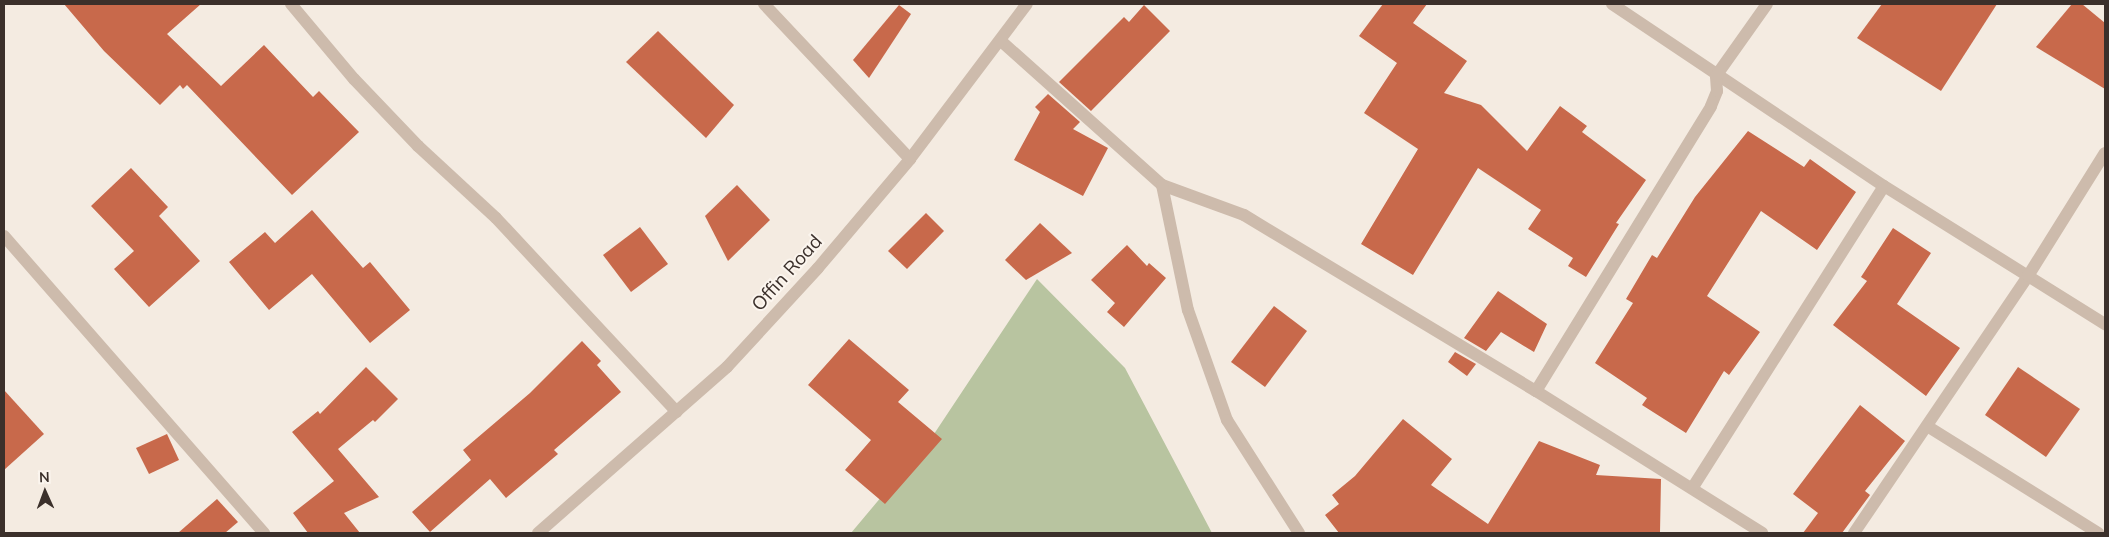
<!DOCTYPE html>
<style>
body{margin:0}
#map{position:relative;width:2109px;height:537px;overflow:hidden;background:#f4ebe1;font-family:Mulish,sans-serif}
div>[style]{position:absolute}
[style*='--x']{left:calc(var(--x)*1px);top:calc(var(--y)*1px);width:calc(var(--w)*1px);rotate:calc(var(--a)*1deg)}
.green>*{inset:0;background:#b8c4a0}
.building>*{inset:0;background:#c8694b}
.minor>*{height:12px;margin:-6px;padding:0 6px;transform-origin:6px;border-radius:6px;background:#cdbbac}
span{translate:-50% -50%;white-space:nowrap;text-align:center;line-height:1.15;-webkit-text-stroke:4px #fbf5ee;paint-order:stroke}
.street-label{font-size:19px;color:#3b302b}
.frame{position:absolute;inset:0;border:5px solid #3b302b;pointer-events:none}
.north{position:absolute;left:20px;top:467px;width:50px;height:50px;-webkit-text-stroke:4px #fbf5ee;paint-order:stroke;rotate:358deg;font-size:14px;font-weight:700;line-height:20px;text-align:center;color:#3b302b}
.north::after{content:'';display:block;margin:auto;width:18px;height:22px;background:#3b302b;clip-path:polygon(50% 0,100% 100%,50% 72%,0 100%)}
</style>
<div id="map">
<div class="green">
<i style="clip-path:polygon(1037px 279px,1125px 368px,1212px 533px,851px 533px,934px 434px)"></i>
</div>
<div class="building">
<i style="clip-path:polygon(64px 4px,201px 4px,167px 34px,221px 86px,264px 45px,313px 97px,319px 91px,359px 132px,292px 195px,187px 85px,183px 89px,180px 85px,160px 105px,104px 51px)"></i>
<i style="clip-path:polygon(1383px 4px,1427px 4px,1413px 23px,1467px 61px,1444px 93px,1481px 105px,1527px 151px,1560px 106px,1587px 126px,1582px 132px,1646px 180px,1616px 223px,1619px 224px,1586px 277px,1568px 266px,1573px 258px,1528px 229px,1541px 210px,1478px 168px,1413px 275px,1361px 244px,1418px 149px,1364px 113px,1397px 63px,1359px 36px)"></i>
<i style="clip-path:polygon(1882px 4px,1997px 4px,1941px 91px,1857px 38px)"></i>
<i style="clip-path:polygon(2072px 4px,2082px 4px,2105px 23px,2105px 89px,2036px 47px)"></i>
<i style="clip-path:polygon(899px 5px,911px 14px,869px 78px,853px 60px)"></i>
<i style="clip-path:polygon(1144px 5px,1170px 31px,1091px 111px,1059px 82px,1124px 17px,1129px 22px)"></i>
<i style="clip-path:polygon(658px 31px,734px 105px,706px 138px,626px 62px)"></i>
<i style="clip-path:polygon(1048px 94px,1080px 122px,1073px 129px,1108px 148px,1083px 196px,1014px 160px,1040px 112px,1035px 107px)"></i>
<i style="clip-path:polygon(1748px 131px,1804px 167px,1810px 159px,1856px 192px,1817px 250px,1761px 211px,1707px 296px,1760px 332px,1729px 375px,1724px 371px,1686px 433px,1642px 405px,1647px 398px,1595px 363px,1633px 303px,1626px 299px,1652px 255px,1657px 258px,1695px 197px)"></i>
<i style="clip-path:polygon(131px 168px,168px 207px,159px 216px,200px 261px,149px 307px,114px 269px,134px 251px,91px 206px)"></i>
<i style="clip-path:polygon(737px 185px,770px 220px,728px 261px,705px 216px)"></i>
<i style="clip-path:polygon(312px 210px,363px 268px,370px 262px,410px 310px,370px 343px,312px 274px,269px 310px,229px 262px,265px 232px,275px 243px)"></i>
<i style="clip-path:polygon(926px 213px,944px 231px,907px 269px,888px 251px)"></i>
<i style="clip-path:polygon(1040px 223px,1072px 253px,1026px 280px,1005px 260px)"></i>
<i style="clip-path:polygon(640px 227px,668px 264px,631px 292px,603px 255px)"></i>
<i style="clip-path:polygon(1893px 228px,1931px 253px,1897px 304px,1960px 348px,1926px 396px,1833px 325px,1867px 281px,1861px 277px)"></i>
<i style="clip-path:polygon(1127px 245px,1147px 266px,1149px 263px,1166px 278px,1124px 327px,1107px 312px,1115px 303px,1091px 280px)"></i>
<i style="clip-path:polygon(1498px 291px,1547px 324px,1534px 352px,1501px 332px,1486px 351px,1464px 338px)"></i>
<i style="clip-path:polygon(1274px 306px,1307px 331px,1265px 387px,1231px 362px)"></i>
<i style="clip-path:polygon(849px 339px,909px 390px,898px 402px,942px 439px,885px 504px,845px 470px,871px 440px,808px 385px)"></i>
<i style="clip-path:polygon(582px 341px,601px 361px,597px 365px,621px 392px,554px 450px,558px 454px,506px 498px,490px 479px,430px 532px,412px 512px,471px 460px,463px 450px,530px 393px)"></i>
<i style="clip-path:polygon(1455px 352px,1476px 364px,1467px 376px,1448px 362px)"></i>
<i style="clip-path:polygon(366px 367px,398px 399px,375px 422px,373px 420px,338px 449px,379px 497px,344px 513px,360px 533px,308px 533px,293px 513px,334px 481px,292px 432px,318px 411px,320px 414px)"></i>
<i style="clip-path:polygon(2018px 367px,2080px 409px,2046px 457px,1985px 415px)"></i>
<i style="clip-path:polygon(4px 390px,44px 434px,4px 470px)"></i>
<i style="clip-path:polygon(1860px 405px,1905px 441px,1865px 491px,1870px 495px,1842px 533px,1803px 533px,1818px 513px,1793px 494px)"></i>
<i style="clip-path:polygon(1403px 419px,1452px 459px,1431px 485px,1488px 524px,1539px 441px,1600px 465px,1596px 475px,1661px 479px,1660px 533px,1339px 533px,1325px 515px,1339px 504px,1332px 495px,1355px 476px)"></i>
<i style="clip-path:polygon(167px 434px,179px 460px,149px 474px,136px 448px)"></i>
<i style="clip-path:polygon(217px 499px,238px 522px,225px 533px,178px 533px)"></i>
</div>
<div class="minor">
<i style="--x:291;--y:4;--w:98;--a:50"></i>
<i style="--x:354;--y:79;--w:93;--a:46.3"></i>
<i style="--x:418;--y:146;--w:106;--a:42.7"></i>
<i style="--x:496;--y:218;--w:265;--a:47"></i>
<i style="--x:764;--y:4;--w:213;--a:46.7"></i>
<i style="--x:1612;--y:4;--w:327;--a:33.8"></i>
<i style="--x:1884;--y:186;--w:261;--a:32"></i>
<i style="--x:1001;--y:41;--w:216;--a:41.8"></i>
<i style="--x:1162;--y:185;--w:87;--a:20.1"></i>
<i style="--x:1244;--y:215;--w:341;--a:31.1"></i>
<i style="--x:1536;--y:391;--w:267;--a:32.1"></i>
<i style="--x:1162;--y:185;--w:128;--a:78.3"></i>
<i style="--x:1188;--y:310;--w:117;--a:70.5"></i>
<i style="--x:1227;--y:420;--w:134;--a:57.5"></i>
<i style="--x:4;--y:236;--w:395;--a:48.8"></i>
<i style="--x:1536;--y:391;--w:334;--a:-58.4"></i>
<i style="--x:1711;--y:106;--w:16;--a:-68"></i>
<i style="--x:1717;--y:91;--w:15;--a:-94"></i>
<i style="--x:1716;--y:76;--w:88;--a:-54.7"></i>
<i style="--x:1927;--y:426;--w:202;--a:32"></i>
<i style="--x:1693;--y:487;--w:356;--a:-57.6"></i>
<i style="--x:538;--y:533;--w:252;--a:-41.3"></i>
<i style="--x:727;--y:367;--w:134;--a:-47.4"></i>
<i style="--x:818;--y:268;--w:143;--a:-49.8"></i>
<i style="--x:910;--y:159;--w:194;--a:-53"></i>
<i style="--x:1854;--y:533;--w:310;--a:-55.9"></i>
<i style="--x:2028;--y:276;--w:145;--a:-58"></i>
</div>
<div class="street-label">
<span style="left:787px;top:273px;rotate:-48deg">Offin Road</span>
</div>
<div class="frame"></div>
<div class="north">N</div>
</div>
